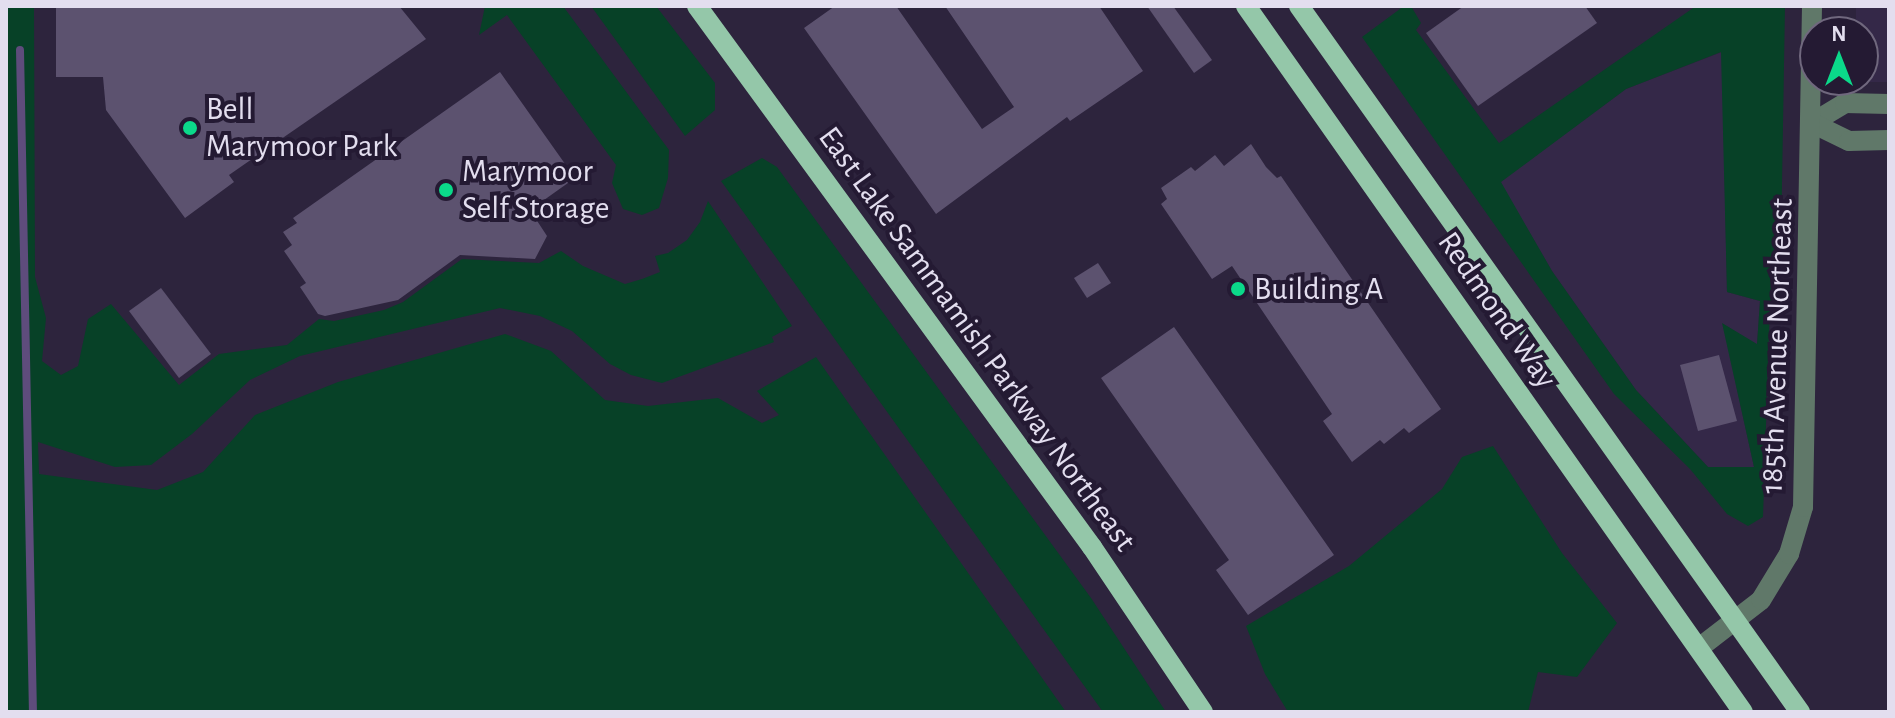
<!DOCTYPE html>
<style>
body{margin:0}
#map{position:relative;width:1895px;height:718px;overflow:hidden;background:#2d243d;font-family:"Alegreya Sans",sans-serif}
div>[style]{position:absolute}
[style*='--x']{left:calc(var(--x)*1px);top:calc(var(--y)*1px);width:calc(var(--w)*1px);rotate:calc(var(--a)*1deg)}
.built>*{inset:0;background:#342848}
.green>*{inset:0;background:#074127}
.stream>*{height:8px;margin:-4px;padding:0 4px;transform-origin:4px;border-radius:4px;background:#5e4c7c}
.building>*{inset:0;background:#5c526f}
.minor>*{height:20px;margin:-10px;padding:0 10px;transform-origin:10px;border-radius:10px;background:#607869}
.major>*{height:20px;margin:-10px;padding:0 10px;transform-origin:10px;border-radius:10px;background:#94c7a9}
.dots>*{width:22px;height:22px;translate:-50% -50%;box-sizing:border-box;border:4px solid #241a33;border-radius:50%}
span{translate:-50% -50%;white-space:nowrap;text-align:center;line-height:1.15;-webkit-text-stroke:8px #241a33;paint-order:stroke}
.poi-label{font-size:32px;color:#e3deef}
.left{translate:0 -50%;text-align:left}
.street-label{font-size:32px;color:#e3deef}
.frame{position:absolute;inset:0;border:8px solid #e3deef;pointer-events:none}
.north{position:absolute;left:1799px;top:16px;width:80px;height:80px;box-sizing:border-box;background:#241a33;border:2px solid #70687e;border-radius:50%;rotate:0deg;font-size:22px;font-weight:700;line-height:32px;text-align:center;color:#e3deef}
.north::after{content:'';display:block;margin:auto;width:28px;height:36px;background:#0bd98a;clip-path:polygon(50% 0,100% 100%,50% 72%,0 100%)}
</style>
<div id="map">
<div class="built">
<i style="clip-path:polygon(1856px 6px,1889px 6px,1889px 82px,1856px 82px,1863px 80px,1863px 32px,1856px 32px)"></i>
<i style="clip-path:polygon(1722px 52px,1727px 292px,1760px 301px,1757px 345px,1723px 324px,1754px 467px,1708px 467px,1636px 390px,1552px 271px,1500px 182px,1626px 89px)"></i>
</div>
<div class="green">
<i style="clip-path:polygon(6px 6px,34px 6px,35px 277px,46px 318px,42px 361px,61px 375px,78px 366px,88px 319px,111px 304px,179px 385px,219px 354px,287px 345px,319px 319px,334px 321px,384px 310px,403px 302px,462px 259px,539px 263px,561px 251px,583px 266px,625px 284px,642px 279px,660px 272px,655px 256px,668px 253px,687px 240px,700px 222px,708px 201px,792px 326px,772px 337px,774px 342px,662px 383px,631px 375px,610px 364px,572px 331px,540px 316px,500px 308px,300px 356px,250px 380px,192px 434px,151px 465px,115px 467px,38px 442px,39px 474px,157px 490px,203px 472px,255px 415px,338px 382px,505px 334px,551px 351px,605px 400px,648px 406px,718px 398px,762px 423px,779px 415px,757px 391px,816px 357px,1066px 712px,6px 712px)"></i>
<i style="clip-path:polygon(485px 6px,563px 6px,669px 150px,668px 178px,659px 208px,642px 215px,623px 209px,612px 183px,616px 165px,507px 15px,479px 35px)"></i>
<i style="clip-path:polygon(591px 6px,656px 6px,715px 83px,715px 110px,685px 136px)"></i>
<i style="clip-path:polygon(evenodd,1404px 6px,1411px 6px,1421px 23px,1416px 30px,1499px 143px,1696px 6px,1785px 6px,1780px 304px,1770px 303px,1763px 517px,1748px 526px,1727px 514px,1690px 469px,1614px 394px,1362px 37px,1404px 6px,1721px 52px,1727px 292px,1760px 301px,1757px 344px,1722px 323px,1754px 467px,1708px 467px,1636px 390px,1552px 271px,1501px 182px,1626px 89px,1721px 52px)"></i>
<i style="clip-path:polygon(762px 158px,777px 167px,1091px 598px,1166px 712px,1103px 712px,721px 181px)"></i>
<i style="clip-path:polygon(1493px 446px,1562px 553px,1617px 623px,1577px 677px,1538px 672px,1528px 712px,1288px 712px,1265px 674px,1246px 626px,1349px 566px,1442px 489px,1462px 457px)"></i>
</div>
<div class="stream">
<i style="--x:20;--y:50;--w:662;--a:88.88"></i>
</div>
<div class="building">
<i style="clip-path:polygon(56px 6px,399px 6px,426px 39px,229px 175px,234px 182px,185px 218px,106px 110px,103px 77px,56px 77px)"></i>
<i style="clip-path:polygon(835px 6px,896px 6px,982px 129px,1014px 107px,945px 6px,1099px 6px,1143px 71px,1070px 121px,1067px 117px,936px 214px,804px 28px)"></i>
<i style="clip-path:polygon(1147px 6px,1173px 6px,1212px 60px,1194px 73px)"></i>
<i style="clip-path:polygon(1464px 6px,1585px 6px,1597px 23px,1478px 106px,1426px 33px)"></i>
<i style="clip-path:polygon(500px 72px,575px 178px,530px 210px,547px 236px,535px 259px,460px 255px,398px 300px,325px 316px,318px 314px,300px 287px,306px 283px,284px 251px,292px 245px,283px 232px,297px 223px,293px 218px)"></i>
<i style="clip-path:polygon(1251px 144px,1266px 167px,1277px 178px,1281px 176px,1441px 409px,1409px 433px,1404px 428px,1384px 444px,1380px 440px,1352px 462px,1323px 421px,1332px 414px,1232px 266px,1212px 279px,1161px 204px,1167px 199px,1161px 188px,1191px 167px,1195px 171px,1215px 155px,1224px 166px)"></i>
<i style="clip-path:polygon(1098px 263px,1111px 283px,1087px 298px,1074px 278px)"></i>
<i style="clip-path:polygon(161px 288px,211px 354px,179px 378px,129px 311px)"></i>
<i style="clip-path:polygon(1174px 327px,1334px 555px,1248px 615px,1216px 570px,1229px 560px,1101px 378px)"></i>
<i style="clip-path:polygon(1719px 355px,1737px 421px,1698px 431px,1680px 365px)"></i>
</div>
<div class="minor">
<i style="--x:1812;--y:123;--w:39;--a:-31"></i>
<i style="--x:1845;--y:103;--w:44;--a:1.3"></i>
<i style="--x:1812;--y:123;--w:41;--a:25.9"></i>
<i style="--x:1849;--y:141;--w:40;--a:-1.4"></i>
<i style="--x:1699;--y:648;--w:78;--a:-37.7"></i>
<i style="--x:1761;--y:600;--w:54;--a:-58.7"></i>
<i style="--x:1789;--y:554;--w:49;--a:-73.4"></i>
<i style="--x:1803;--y:507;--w:501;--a:-88.97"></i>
</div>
<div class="major">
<i style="--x:697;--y:6;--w:670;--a:53.87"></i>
<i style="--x:1092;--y:547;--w:199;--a:56.1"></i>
<i style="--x:1246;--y:6;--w:863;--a:54.86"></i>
<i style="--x:1299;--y:6;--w:866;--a:54.64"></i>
</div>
<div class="dots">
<i style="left:190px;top:128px;background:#0bd98a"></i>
<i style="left:446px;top:190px;background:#0bd98a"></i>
<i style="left:1238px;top:289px;background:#0bd98a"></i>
</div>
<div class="poi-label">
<span class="left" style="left:206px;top:128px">Bell<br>Marymoor Park</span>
<span class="left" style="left:462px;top:190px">Marymoor<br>Self Storage</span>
<span class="left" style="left:1254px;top:289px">Building A</span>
</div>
<div class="street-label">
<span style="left:1497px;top:310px;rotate:55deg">Redmond Way</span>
<span style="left:977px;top:339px;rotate:54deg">East Lake Sammamish Parkway Northeast</span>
<span style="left:1777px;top:346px;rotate:-88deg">185th Avenue Northeast</span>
</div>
<div class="frame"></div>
<div class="north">N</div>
</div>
